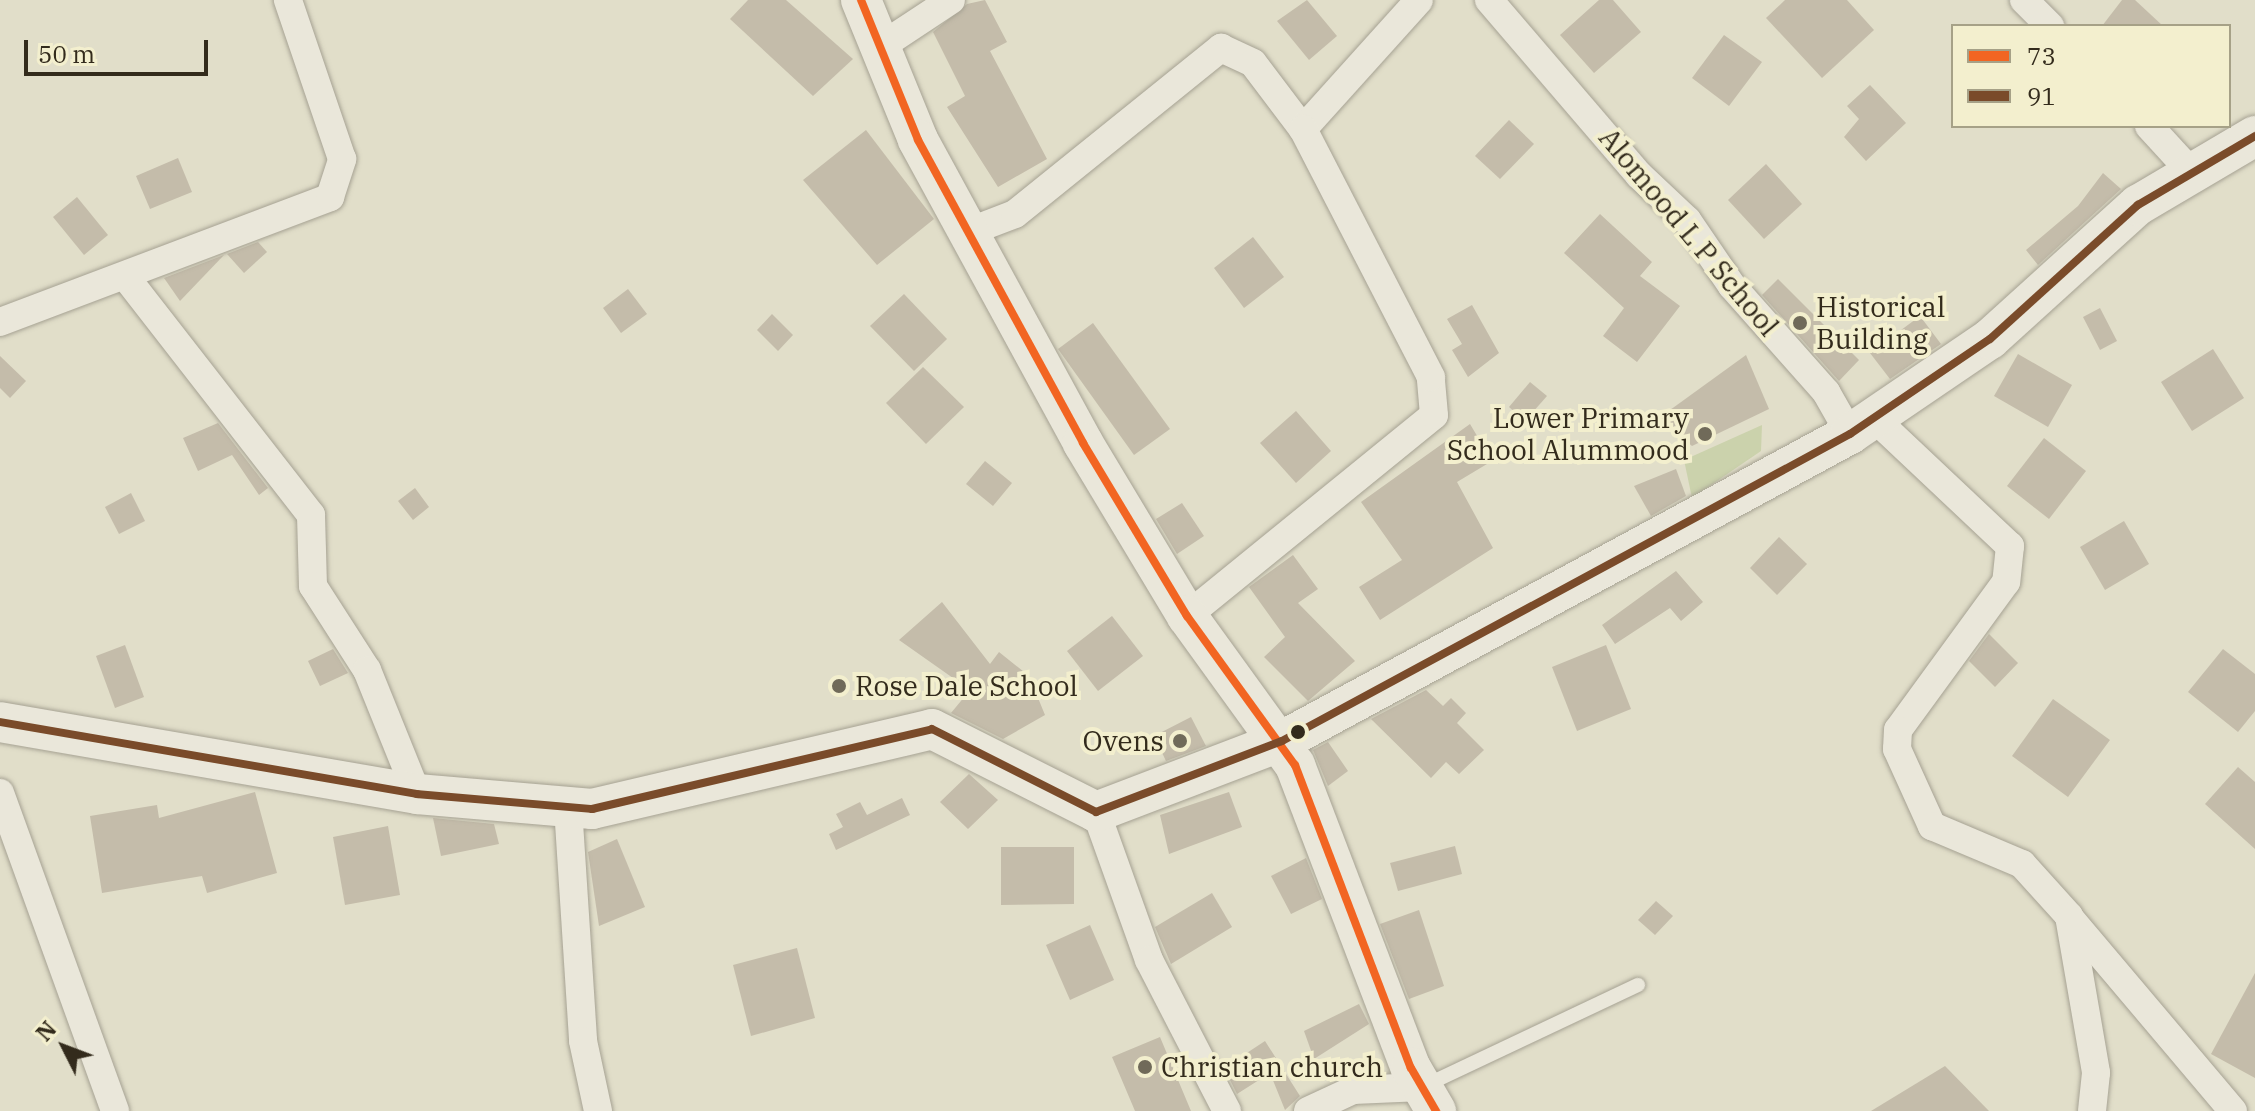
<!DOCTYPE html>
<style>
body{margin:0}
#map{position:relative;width:2255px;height:1111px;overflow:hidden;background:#e1dec9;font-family:"IBM Plex Serif",serif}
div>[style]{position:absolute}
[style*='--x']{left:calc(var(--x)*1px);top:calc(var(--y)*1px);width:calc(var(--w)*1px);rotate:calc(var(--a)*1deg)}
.green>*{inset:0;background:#cbd2ac}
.building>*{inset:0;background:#c4bcaa}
.roads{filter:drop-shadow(0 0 2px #a6a293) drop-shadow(0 0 2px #a6a293)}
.lane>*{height:14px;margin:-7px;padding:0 7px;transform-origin:7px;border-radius:7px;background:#eae7da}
.street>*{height:28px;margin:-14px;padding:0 14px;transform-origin:14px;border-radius:14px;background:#eae7da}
.secondary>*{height:40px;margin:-20px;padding:0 20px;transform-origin:20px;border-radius:20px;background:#eae7da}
.bus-1>*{height:8px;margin:-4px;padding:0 4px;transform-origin:4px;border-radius:4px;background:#f26522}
.bus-2>*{height:8px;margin:-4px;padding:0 4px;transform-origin:4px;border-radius:4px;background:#7a4b2a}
.dots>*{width:22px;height:22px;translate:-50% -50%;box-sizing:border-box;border:4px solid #f3efce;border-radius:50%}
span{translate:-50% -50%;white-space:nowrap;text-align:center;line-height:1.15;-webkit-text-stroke:8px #f3efce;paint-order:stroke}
.street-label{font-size:28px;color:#332b1c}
.poi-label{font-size:28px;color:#332b1c}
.left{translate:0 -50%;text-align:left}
.right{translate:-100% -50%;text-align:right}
.legend{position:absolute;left:1951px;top:24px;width:280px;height:104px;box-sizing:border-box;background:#f3efce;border:2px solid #a6a187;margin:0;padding:10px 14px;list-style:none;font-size:24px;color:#332b1c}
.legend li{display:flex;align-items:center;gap:16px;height:40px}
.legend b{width:40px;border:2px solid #a6a187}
.north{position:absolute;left:24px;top:1007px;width:80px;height:80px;-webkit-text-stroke:6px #f3efce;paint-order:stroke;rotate:312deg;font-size:22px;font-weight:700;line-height:32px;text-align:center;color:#332b1c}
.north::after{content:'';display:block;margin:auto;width:28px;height:36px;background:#332b1c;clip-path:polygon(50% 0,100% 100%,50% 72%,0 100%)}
.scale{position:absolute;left:24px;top:40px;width:184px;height:36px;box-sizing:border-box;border:4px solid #332b1c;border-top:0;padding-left:10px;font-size:24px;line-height:28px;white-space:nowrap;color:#332b1c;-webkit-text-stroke:6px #f3efce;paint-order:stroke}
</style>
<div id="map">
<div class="green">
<i style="clip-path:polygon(1762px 425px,1761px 451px,1692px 498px,1684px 460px)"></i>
</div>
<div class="building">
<i style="clip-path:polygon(748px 0,786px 0,853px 59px,813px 96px,730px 19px)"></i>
<i style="clip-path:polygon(985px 0,1007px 42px,990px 51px,1047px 159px,998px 187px,947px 107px,965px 96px,933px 32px,967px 4px)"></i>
<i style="clip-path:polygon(1307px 0,1337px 36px,1309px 60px,1277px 21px)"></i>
<i style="clip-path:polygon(1599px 0,1613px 0,1641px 32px,1594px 73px,1560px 35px)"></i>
<i style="clip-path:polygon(1785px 0,1847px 0,1874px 30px,1822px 78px,1766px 18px)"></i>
<i style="clip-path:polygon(2122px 0,2135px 0,2163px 26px,2102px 26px)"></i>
<i style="clip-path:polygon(1724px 35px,1762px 62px,1729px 106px,1692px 78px)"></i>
<i style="clip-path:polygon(1870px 85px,1906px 123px,1866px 161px,1844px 137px,1859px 119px,1847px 106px)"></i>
<i style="clip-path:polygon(1509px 120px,1534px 144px,1500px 179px,1475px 156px)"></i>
<i style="clip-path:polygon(866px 130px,934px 219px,877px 265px,803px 180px)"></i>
<i style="clip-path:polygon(178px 158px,192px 192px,150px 209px,136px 176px)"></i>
<i style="clip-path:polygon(1766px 164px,1802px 204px,1764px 239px,1728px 200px)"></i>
<i style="clip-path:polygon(2103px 173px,2121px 189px,2038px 265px,2026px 250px,2078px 206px)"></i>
<i style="clip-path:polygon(77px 197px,108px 235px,84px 255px,53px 217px)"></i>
<i style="clip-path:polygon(1600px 214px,1652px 262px,1640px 276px,1680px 306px,1637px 362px,1603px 336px,1624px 308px,1564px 253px)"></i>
<i style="clip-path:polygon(1253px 237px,1284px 277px,1244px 308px,1214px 268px)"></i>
<i style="clip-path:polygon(258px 242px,267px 252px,244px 273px,227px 254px)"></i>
<i style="clip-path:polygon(224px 255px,180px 301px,164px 278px)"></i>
<i style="clip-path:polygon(1778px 279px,1859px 360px,1839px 381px,1762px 295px)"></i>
<i style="clip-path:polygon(628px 289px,647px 314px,621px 333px,603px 308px)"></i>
<i style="clip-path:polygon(904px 294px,947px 339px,914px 371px,870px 326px)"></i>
<i style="clip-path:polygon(1472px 305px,1499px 353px,1468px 377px,1452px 350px,1462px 344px,1447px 319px)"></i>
<i style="clip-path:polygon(2100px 308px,2117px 341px,2100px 350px,2083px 317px)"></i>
<i style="clip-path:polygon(772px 314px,793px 335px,778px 351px,757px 330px)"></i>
<i style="clip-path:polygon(1920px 316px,1941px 344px,1890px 379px,1870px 353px)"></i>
<i style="clip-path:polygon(1093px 323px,1170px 429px,1134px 455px,1058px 349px)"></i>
<i style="clip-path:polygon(2213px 349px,2244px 398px,2192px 431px,2161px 382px)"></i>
<i style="clip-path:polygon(2018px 354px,2072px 385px,2048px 427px,1994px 396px)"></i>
<i style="clip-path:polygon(1746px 355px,1769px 409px,1692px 446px,1659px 418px)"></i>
<i style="clip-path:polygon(0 356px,26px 381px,10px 398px,0 388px)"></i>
<i style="clip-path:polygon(923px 367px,964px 407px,926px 444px,886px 403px)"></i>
<i style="clip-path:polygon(1530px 382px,1547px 396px,1525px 421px,1509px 407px)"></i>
<i style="clip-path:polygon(1296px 411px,1331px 451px,1296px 483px,1260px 443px)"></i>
<i style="clip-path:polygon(218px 423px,268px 488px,259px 495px,232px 455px,198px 471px,183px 438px)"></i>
<i style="clip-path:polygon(1470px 424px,1492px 461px,1457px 482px,1493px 548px,1380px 620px,1359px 587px,1402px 560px,1361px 502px)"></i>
<i style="clip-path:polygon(2044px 438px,2086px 471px,2049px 519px,2007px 486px)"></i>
<i style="clip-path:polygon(985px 461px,1012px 483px,993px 506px,966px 484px)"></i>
<i style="clip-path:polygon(1676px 469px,1686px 496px,1651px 516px,1634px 486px)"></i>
<i style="clip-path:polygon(415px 488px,429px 507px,413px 520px,398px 501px)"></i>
<i style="clip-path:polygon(131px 493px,145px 521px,119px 534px,105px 507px)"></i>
<i style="clip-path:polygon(1182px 503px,1204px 536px,1177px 554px,1156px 519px)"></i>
<i style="clip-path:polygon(2124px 521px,2149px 564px,2105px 590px,2080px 547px)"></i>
<i style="clip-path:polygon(1779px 537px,1807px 564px,1777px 595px,1750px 568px)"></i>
<i style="clip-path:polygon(1293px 555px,1318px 589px,1298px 603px,1355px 661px,1308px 701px,1264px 657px,1285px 637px,1249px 587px)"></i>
<i style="clip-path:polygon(1676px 571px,1703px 602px,1681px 621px,1670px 608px,1615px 644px,1602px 625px)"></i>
<i style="clip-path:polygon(942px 602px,990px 664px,999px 652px,1029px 676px,1045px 715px,1003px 739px,951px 713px,970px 690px,899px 640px)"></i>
<i style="clip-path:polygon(1112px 616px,1143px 656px,1098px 691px,1067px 651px)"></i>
<i style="clip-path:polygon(1989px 634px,2018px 663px,1995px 687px,1969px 661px)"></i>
<i style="clip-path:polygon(125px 645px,144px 697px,115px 708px,96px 656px)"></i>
<i style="clip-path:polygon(1606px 645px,1631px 709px,1577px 731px,1552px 667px)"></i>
<i style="clip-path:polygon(333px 649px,348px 673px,320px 686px,308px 661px)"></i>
<i style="clip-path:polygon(2223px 649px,2255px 674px,2255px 711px,2238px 732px,2188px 692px)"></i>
<i style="clip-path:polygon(1426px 690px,1443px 706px,1451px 698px,1466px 713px,1457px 723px,1484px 750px,1459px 774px,1446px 762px,1431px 778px,1371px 719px)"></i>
<i style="clip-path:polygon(2053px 699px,2110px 740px,2068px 797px,2012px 756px)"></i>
<i style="clip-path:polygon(1191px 717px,1206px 746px,1166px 761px,1154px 736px)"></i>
<i style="clip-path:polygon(1328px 742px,1348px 771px,1328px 786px,1313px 750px)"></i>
<i style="clip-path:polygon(2238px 767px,2255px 782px,2255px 849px,2205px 804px)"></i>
<i style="clip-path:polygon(969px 774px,998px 800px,968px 829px,940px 802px)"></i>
<i style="clip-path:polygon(255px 792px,277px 873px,207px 893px,202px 876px,102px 893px,90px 816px,157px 805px,159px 818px)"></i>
<i style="clip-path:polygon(1229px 792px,1242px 827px,1169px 854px,1160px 815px)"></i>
<i style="clip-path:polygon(902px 798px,910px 815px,836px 850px,829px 834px,843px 827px,836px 814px,860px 802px,867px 815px)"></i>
<i style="clip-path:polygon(433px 818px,494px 824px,499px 844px,441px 856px)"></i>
<i style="clip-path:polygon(388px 826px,400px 895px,345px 905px,333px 837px)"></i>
<i style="clip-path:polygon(617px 839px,645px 907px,599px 926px,588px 852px)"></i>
<i style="clip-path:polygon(1455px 846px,1462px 874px,1398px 891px,1390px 863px)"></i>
<i style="clip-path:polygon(1001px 847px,1074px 847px,1074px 904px,1001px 905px)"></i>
<i style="clip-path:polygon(1306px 858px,1322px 899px,1291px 914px,1271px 876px)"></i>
<i style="clip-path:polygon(1212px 893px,1232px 927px,1171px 964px,1155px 927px)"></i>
<i style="clip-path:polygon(1656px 901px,1673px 916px,1655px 935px,1638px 920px)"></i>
<i style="clip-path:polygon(1419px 910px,1444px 986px,1409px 999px,1380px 924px)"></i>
<i style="clip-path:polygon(1090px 925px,1114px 980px,1070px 1000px,1046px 945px)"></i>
<i style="clip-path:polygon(797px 948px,815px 1018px,751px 1036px,733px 965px)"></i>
<i style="clip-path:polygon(2255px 973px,2255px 1078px,2211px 1054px)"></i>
<i style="clip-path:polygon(1359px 1004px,1369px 1024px,1314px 1059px,1304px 1031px)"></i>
<i style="clip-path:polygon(1160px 1037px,1191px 1111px,1135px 1111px,1121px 1078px,1112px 1057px)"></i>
<i style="clip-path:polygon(1265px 1041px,1300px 1096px,1285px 1110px,1270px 1073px,1237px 1094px,1224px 1068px)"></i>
<i style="clip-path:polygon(1945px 1066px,1989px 1111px,1871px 1111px)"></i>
</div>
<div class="roads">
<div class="lane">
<i style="--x:1422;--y:1087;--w:239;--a:-25.3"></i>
</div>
<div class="street">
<i style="--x:1489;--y:0;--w:230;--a:49.4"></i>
<i style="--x:1639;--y:175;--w:66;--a:43.2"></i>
<i style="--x:1687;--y:220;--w:80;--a:55.7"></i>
<i style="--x:1732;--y:286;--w:142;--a:48.4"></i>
<i style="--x:1826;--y:392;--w:48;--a:60.3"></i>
<i style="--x:2024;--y:0;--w:37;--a:45"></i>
<i style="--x:880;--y:47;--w:85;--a:-33.5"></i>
<i style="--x:2149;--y:126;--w:64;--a:47.5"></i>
<i style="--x:968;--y:232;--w:50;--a:-21"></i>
<i style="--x:1015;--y:214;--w:265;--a:-38.9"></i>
<i style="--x:1221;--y:48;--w:35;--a:25"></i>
<i style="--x:1253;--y:63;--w:83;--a:52.9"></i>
<i style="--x:1303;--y:129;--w:173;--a:-48"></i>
<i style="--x:125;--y:276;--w:303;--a:52.1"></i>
<i style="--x:311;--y:515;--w:71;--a:88.4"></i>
<i style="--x:313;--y:586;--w:100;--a:57.3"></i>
<i style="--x:367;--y:670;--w:134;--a:68"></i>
<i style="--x:0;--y:322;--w:353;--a:-20.7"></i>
<i style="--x:330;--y:197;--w:40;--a:-72"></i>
<i style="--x:342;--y:159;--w:168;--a:-108.8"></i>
<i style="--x:1874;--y:418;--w:187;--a:43.3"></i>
<i style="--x:2010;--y:546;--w:36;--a:96"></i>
<i style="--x:2006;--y:582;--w:183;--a:126.1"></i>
<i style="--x:1898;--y:730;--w:19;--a:93"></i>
<i style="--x:1897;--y:749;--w:85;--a:65.6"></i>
<i style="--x:1932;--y:826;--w:98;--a:22.9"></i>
<i style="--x:2022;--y:864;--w:70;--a:47.9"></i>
<i style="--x:2069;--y:916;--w:159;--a:80.2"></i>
<i style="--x:2096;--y:1073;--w:38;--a:96"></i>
<i style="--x:1187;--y:616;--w:318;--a:-39.1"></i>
<i style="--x:1434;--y:415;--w:38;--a:-95"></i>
<i style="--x:1431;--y:377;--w:279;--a:-117.3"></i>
<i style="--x:0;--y:793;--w:338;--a:70.1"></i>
<i style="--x:568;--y:807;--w:234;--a:86.3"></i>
<i style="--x:583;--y:1041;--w:72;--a:77.9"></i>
<i style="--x:1096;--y:812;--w:157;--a:70.3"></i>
<i style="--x:1149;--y:960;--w:170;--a:62.7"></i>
<i style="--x:2069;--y:917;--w:254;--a:49.8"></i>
<i style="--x:1308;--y:1111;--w:50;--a:-25"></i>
<i style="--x:1353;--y:1090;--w:69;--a:-2.5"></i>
</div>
<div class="secondary">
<i style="--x:861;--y:0;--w:151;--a:67.8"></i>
<i style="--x:918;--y:140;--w:345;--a:61.4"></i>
<i style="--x:1083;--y:443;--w:202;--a:59"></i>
<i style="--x:1187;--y:616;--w:184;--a:54.1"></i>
<i style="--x:1295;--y:765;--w:324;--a:69.1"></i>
<i style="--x:1411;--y:1068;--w:50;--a:59.8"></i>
<i style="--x:0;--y:722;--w:423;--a:9.8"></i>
<i style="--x:417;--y:794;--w:176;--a:4.9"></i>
<i style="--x:592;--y:809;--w:349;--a:-13.2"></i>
<i style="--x:932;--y:729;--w:184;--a:26.8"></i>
<i style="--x:1096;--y:812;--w:199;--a:-20.9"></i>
<i style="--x:1282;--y:741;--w:646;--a:-28.39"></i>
<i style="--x:1850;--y:434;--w:169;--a:-34.2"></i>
<i style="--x:1990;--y:339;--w:200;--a:-42.2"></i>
<i style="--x:2138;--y:205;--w:136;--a:-30.5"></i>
</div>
</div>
<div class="bus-1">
<i style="--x:861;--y:0;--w:151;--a:67.8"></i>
<i style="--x:918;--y:140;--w:345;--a:61.4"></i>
<i style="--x:1083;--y:443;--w:202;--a:59"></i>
<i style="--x:1187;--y:616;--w:184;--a:54.1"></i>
<i style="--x:1295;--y:765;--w:324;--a:69.1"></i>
<i style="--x:1411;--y:1068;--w:50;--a:59.8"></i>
</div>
<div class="bus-2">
<i style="--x:0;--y:722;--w:423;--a:9.8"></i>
<i style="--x:417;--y:794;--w:176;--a:4.9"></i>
<i style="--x:592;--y:809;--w:349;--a:-13.2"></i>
<i style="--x:932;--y:729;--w:184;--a:26.8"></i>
<i style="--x:1096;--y:812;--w:199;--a:-20.9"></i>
<i style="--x:1282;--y:741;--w:646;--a:-28.39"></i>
<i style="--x:1850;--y:434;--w:169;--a:-34.2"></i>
<i style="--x:1990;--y:339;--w:200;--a:-42.2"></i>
<i style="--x:2138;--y:205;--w:136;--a:-30.5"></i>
</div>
<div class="dots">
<i style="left:1800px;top:323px;background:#706a59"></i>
<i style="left:1705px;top:434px;background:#706a59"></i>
<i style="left:839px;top:686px;background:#706a59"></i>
<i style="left:1298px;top:732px;background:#332b1c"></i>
<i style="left:1180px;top:741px;background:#706a59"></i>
<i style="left:1145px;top:1067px;background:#706a59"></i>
</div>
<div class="street-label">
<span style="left:1689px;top:232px;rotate:50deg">Alomood L P School</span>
</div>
<div class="poi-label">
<span class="left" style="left:1816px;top:323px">Historical<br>Building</span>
<span class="right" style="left:1689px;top:434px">Lower Primary<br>School Alummood</span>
<span class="left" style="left:855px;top:686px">Rose Dale School</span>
<span class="right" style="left:1164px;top:741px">Ovens</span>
<span class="left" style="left:1161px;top:1067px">Christian church</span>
</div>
<ul class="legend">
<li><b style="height:10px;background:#f26522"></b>73</li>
<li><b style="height:10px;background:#7a4b2a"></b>91</li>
</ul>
<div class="north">N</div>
<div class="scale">50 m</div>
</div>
